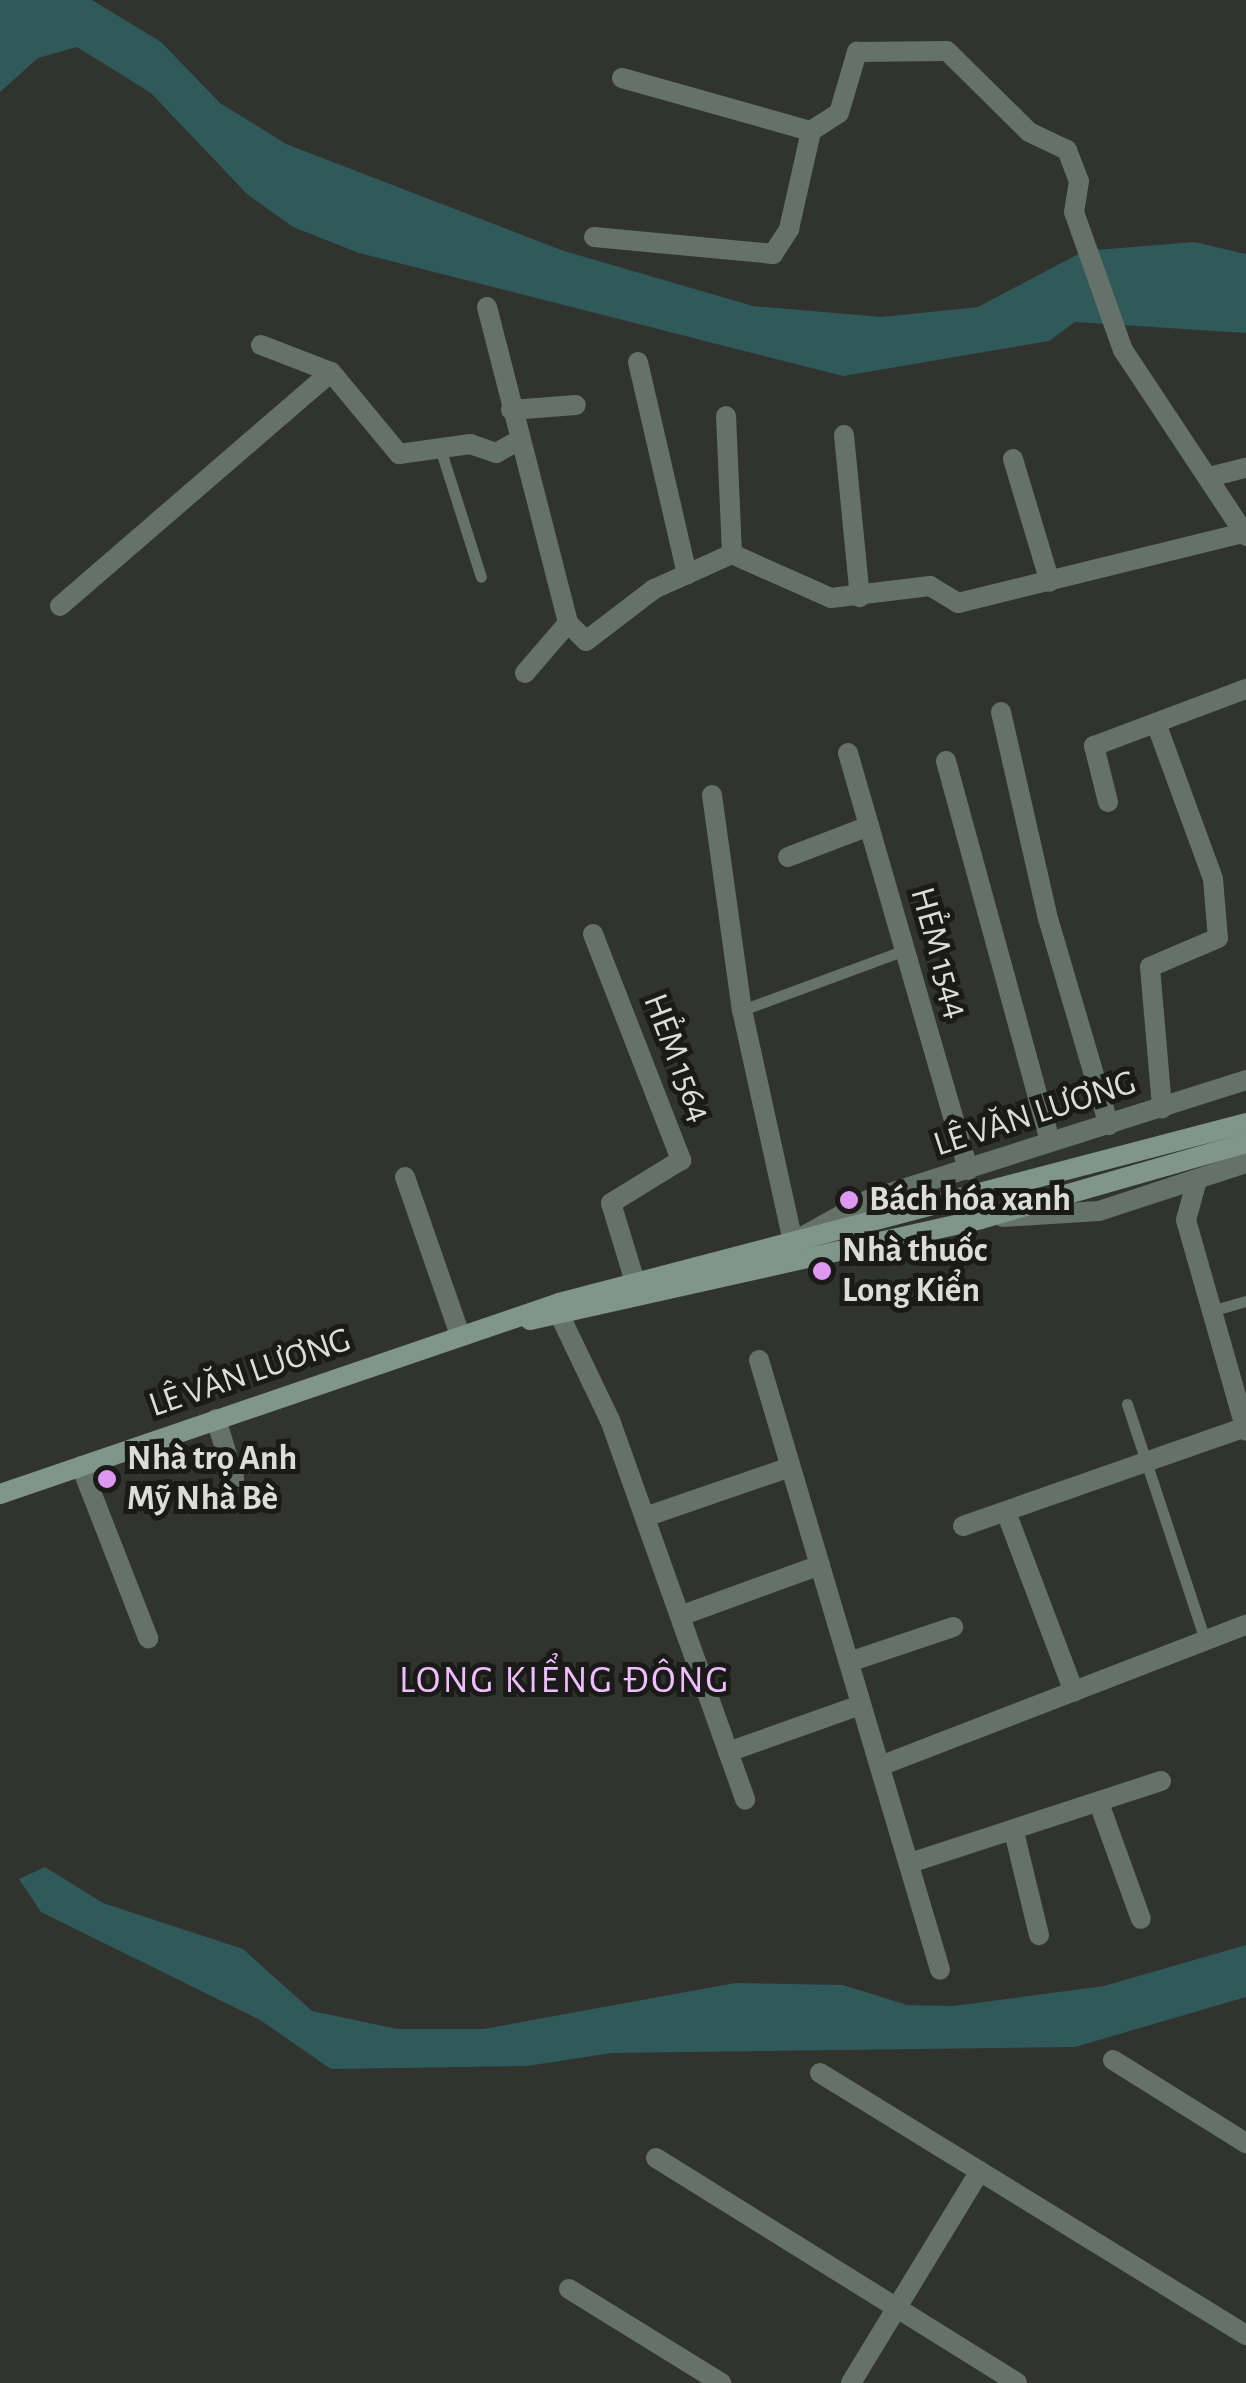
<!DOCTYPE html>
<meta charset="utf-8">
<style>
body{margin:0}
#map{position:relative;width:1246px;height:2383px;overflow:hidden;background:#31332f;font-family:"Alegreya Sans",sans-serif}
div>[style]{position:absolute}
[style*='--x']{left:calc(var(--x)*1px);top:calc(var(--y)*1px);width:calc(var(--w)*1px);rotate:calc(var(--a)*1deg)}
.water>*{inset:0;background:#305a5a}
.service>*{height:11px;margin:-5.5px;padding:0 5.5px;transform-origin:5.5px;border-radius:5.5px;background:#64726a}
.minor>*{height:20px;margin:-10px;padding:0 10px;transform-origin:10px;border-radius:10px;background:#64726a}
.secondary>*{height:20px;margin:-10px;padding:0 10px;transform-origin:10px;border-radius:10px;background:#80968a}
.dots>*{width:28px;height:28px;translate:-50% -50%;box-sizing:border-box;border:5px solid #1a1a19;border-radius:50%}
span{translate:-50% -50%;white-space:nowrap;text-align:center;line-height:1.15;-webkit-text-stroke:10px #1a1a19;paint-order:stroke}
.street-label{font-size:35px;color:#dcddda}
.poi-label{font-size:35px;color:#dcddda;font-weight:700}
.left{translate:0 -50%;text-align:left}
.neighbourhood-label{font-size:38px;color:#efbefd;letter-spacing:2.5px}
</style>
<div id="map">
<div class="water">
<i style="clip-path:polygon(0 0,92px 0,161px 42px,220px 103px,286px 144px,564px 251px,753px 306px,882px 317px,978px 307px,1084px 251px,1194px 242px,1246px 254px,1246px 333px,1075px 322px,1049px 341px,843px 376px,359px 253px,293px 227px,247px 194px,151px 93px,77px 47px,38px 58px,0 92px)"></i>
<i style="clip-path:polygon(45px 1867px,103px 1903px,243px 1949px,312px 2011px,397px 2029px,484px 2029px,735px 1983px,843px 1985px,907px 2005px,954px 2006px,1104px 1986px,1246px 1945px,1246px 1997px,1075px 2047px,612px 2053px,527px 2066px,331px 2069px,260px 2020px,41px 1912px,19px 1879px)"></i>
</div>
<div class="service">
<i style="--x:440;--y:448;--w:135;--a:72.4"></i>
<i style="--x:742;--y:1010;--w:174;--a:-20.2"></i>
<i style="--x:1211;--y:1311;--w:36;--a:-16"></i>
<i style="--x:1127;--y:1404;--w:249;--a:71.7"></i>
</div>
<div class="minor">
<i style="--x:622;--y:78;--w:196;--a:15.7"></i>
<i style="--x:811;--y:131;--w:33;--a:-33"></i>
<i style="--x:839;--y:113;--w:64;--a:-73.6"></i>
<i style="--x:857;--y:52;--w:90;--a:-0.6"></i>
<i style="--x:947;--y:51;--w:115;--a:44.6"></i>
<i style="--x:1029;--y:132;--w:42;--a:25.3"></i>
<i style="--x:1067;--y:150;--w:33;--a:69"></i>
<i style="--x:1079;--y:181;--w:31;--a:99"></i>
<i style="--x:1074;--y:212;--w:146;--a:70.5"></i>
<i style="--x:1123;--y:350;--w:223;--a:56.5"></i>
<i style="--x:594;--y:237;--w:180;--a:5.4"></i>
<i style="--x:773;--y:254;--w:30;--a:-57"></i>
<i style="--x:789;--y:229;--w:100;--a:-77.3"></i>
<i style="--x:487;--y:307;--w:326;--a:75.6"></i>
<i style="--x:568;--y:623;--w:25;--a:45"></i>
<i style="--x:586;--y:641;--w:86;--a:-37.4"></i>
<i style="--x:654;--y:589;--w:85;--a:-24.2"></i>
<i style="--x:732;--y:554;--w:108;--a:24"></i>
<i style="--x:831;--y:598;--w:100;--a:-6.9"></i>
<i style="--x:930;--y:586;--w:33;--a:31"></i>
<i style="--x:958;--y:603;--w:294;--a:-13.8"></i>
<i style="--x:261;--y:345;--w:75;--a:21.1"></i>
<i style="--x:331;--y:372;--w:107;--a:50.3"></i>
<i style="--x:399;--y:454;--w:72;--a:-8"></i>
<i style="--x:470;--y:444;--w:28;--a:19"></i>
<i style="--x:496;--y:453;--w:26;--a:-29"></i>
<i style="--x:638;--y:362;--w:218;--a:77"></i>
<i style="--x:511;--y:410;--w:65;--a:-4.4"></i>
<i style="--x:726;--y:416;--w:138;--a:87.5"></i>
<i style="--x:844;--y:435;--w:163;--a:84.4"></i>
<i style="--x:1013;--y:459;--w:128;--a:73.3"></i>
<i style="--x:1213;--y:476;--w:34;--a:-14"></i>
<i style="--x:60;--y:606;--w:358;--a:-40.8"></i>
<i style="--x:525;--y:673;--w:66;--a:-49.3"></i>
<i style="--x:1001;--y:712;--w:208;--a:77.2"></i>
<i style="--x:1047;--y:915;--w:219;--a:73.6"></i>
<i style="--x:1156;--y:723;--w:166;--a:69.9"></i>
<i style="--x:1213;--y:879;--w:59;--a:85.2"></i>
<i style="--x:1218;--y:938;--w:74;--a:156.9"></i>
<i style="--x:1150;--y:967;--w:142;--a:85.1"></i>
<i style="--x:848;--y:753;--w:434;--a:73.9"></i>
<i style="--x:946;--y:761;--w:395;--a:74.7"></i>
<i style="--x:712;--y:795;--w:217;--a:82.1"></i>
<i style="--x:742;--y:1010;--w:238;--a:77.6"></i>
<i style="--x:793;--y:1242;--w:86;--a:-29.2"></i>
<i style="--x:868;--y:1200;--w:397;--a:-17.6"></i>
<i style="--x:1108;--y:802;--w:58;--a:-104"></i>
<i style="--x:1094;--y:746;--w:162;--a:-20.6"></i>
<i style="--x:788;--y:857;--w:87;--a:-20.9"></i>
<i style="--x:593;--y:934;--w:243;--a:68.7"></i>
<i style="--x:681;--y:1160;--w:82;--a:148.4"></i>
<i style="--x:611;--y:1203;--w:83;--a:73.1"></i>
<i style="--x:405;--y:1177;--w:167;--a:70.8"></i>
<i style="--x:1197;--y:1180;--w:41;--a:105.4"></i>
<i style="--x:1186;--y:1220;--w:219;--a:74.1"></i>
<i style="--x:1003;--y:1217;--w:96;--a:-3.6"></i>
<i style="--x:1099;--y:1211;--w:155;--a:-18.1"></i>
<i style="--x:562;--y:1320;--w:111;--a:64.4"></i>
<i style="--x:610;--y:1420;--w:403;--a:70.4"></i>
<i style="--x:759;--y:1360;--w:636;--a:73.47"></i>
<i style="--x:216;--y:1419;--w:62;--a:73"></i>
<i style="--x:81;--y:1466;--w:185;--a:68.7"></i>
<i style="--x:1006;--y:1512;--w:192;--a:69.3"></i>
<i style="--x:645;--y:1517;--w:153;--a:-19"></i>
<i style="--x:963;--y:1526;--w:299;--a:-19.3"></i>
<i style="--x:680;--y:1616;--w:149;--a:-20"></i>
<i style="--x:849;--y:1662;--w:110;--a:-18.6"></i>
<i style="--x:728;--y:1752;--w:141;--a:-19.5"></i>
<i style="--x:880;--y:1766;--w:392;--a:-21.1"></i>
<i style="--x:1100;--y:1806;--w:120;--a:70.1"></i>
<i style="--x:1015;--y:1836;--w:102;--a:76.4"></i>
<i style="--x:910;--y:1863;--w:264;--a:-18.1"></i>
<i style="--x:1113;--y:2060;--w:157;--a:32"></i>
<i style="--x:820;--y:2073;--w:500;--a:31.59"></i>
<i style="--x:656;--y:2158;--w:425;--a:31.9"></i>
<i style="--x:569;--y:2289;--w:179;--a:31.7"></i>
<i style="--x:851;--y:2383;--w:248;--a:-58.7"></i>
</div>
<div class="secondary">
<i style="--x:530;--y:1320;--w:462;--a:-12.6"></i>
<i style="--x:981;--y:1219;--w:276;--a:-16"></i>
<i style="--x:0;--y:1494;--w:591;--a:-18.86"></i>
<i style="--x:559;--y:1303;--w:710;--a:-14.68"></i>
</div>
<div class="dots">
<i style="left:849px;top:1200px;background:#df98f1"></i>
<i style="left:822px;top:1271px;background:#df98f1"></i>
<i style="left:107px;top:1479px;background:#df98f1"></i>
</div>
<div class="street-label">
<span style="left:939px;top:953px;rotate:74deg">HẺM 1544</span>
<span style="left:677px;top:1058px;rotate:69deg">HẺM 1564</span>
<span style="left:1035px;top:1114px;rotate:-18deg">LÊ VĂN LƯƠNG</span>
<span style="left:250px;top:1373px;rotate:-19deg">LÊ VĂN LƯƠNG</span>
</div>
<div class="poi-label">
<span class="left" style="left:869px;top:1200px">Bách hóa xanh</span>
<span class="left" style="left:842px;top:1271px">Nhà thuốc<br>Long Kiển</span>
<span class="left" style="left:127px;top:1479px">Nhà trọ Anh<br>Mỹ Nhà Bè</span>
</div>
<div class="neighbourhood-label">
<span style="left:565px;top:1682px">LONG KIỂNG ĐÔNG</span>
</div>
</div>
